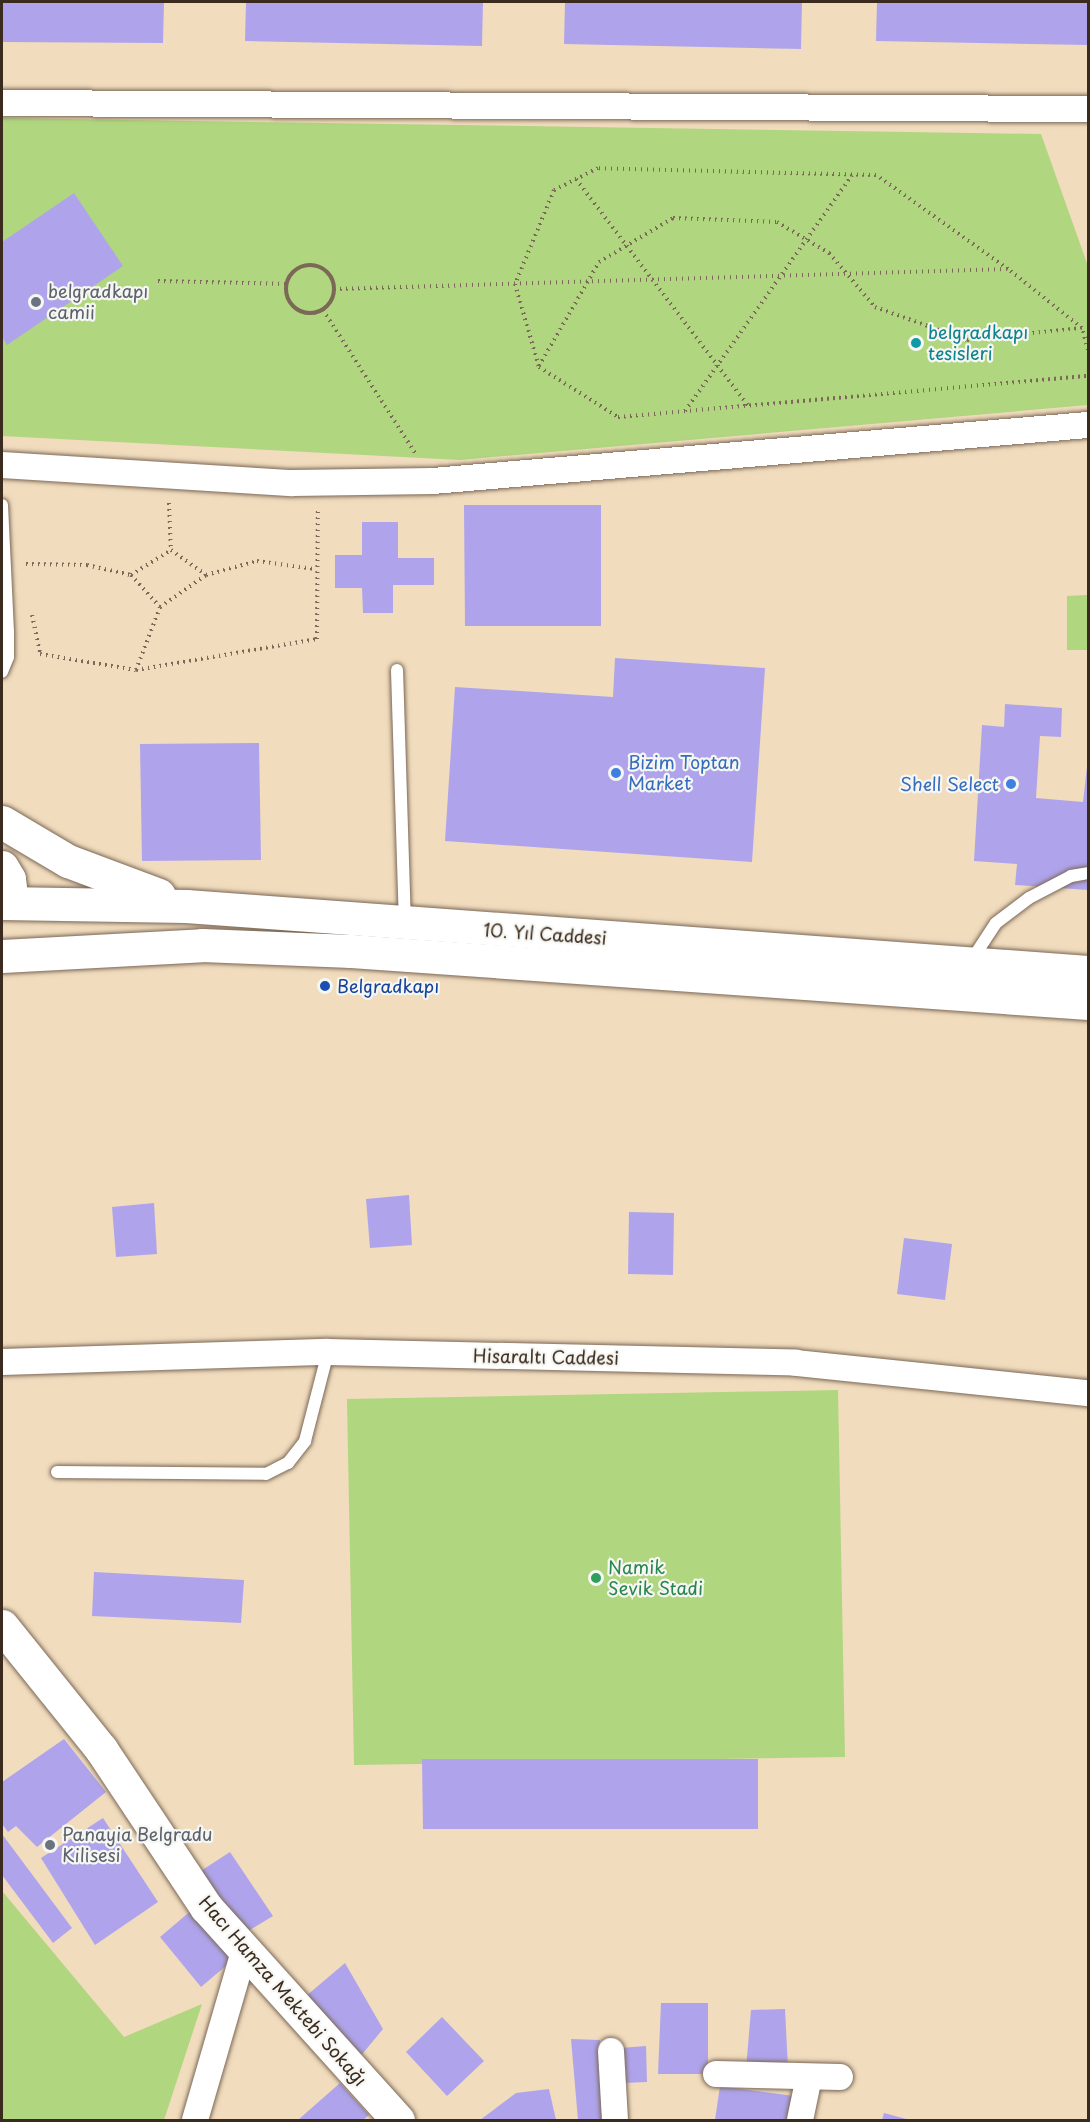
<!DOCTYPE html>
<meta charset="utf-8">
<style>
body{margin:0}
#map{position:relative;width:1090px;height:2122px;overflow:hidden;background:#f1dcbe;font-family:"Playpen Sans",sans-serif}
div>[style]{position:absolute}
[style*='--x']{left:calc(var(--x)*1px);top:calc(var(--y)*1px);width:calc(var(--w)*1px);rotate:calc(var(--a)*1deg)}
.green>*{inset:0;background:#b0d67f}
.building>*{inset:0;background:#afa4ec}
.path>*{height:4px;margin-top:-2px;transform-origin:0;background:repeating-linear-gradient(90deg,#7b6856 0 1.5px,transparent 0 6px)}
.path>.ring{margin:-2px;padding:0;box-sizing:content-box;background:none;border:4px solid #7b6856;border-radius:50%}
.roads{filter:drop-shadow(0 0 2px #7b6856) drop-shadow(0 0 2px #7b6856)}
.lane>*{height:12px;margin:-6px;padding:0 6px;transform-origin:6px;border-radius:6px;background:#fff}
.street>*{height:26px;margin:-13px;padding:0 13px;transform-origin:13px;border-radius:13px;background:#fff}
.secondary>*{height:33px;margin:-16.5px;padding:0 16.5px;transform-origin:16.5px;border-radius:16.5px;background:#fff}
.primary>*{height:33px;margin:-16.5px;padding:0 16.5px;transform-origin:16.5px;border-radius:16.5px;background:#fff}
.dots>*{width:16px;height:16px;translate:-50% -50%;box-sizing:border-box;border:3px solid #f6f6f2;border-radius:50%}
span{translate:-50% -50%;white-space:nowrap;text-align:center;line-height:1.15;-webkit-text-stroke:4.5px #f6f6f2;paint-order:stroke}
.worship-label{font-size:18px;color:#5b616d}
.left{translate:0 -50%;text-align:left}
.culture-label{font-size:18px;color:#0d838f}
.shop-label{font-size:18px;color:#366cbe}
.right{translate:-100% -50%;text-align:right}
.street-label{font-size:18px;color:#3b2a1e}
.transit-label{font-size:18px;color:#164399}
.leisure-label{font-size:18px;color:#27864d}
.frame{position:absolute;inset:0;border:3px solid #3b2a1e;pointer-events:none}
</style>
<div id="map">
<div class="green">
<i style="clip-path:polygon(2px 118px,1041px 134px,1088px 266px,1088px 405px,460px 460px,2px 436px)"></i>
<i style="clip-path:polygon(1088px 595px,1088px 650px,1067px 650px,1067px 596px)"></i>
<i style="clip-path:polygon(838px 1390px,845px 1757px,354px 1765px,347px 1399px)"></i>
<i style="clip-path:polygon(2px 1891px,124px 2037px,202px 2004px,164px 2120px,2px 2120px)"></i>
</div>
<div class="building">
<i style="clip-path:polygon(2px 2px,164px 2px,163px 43px,2px 42px)"></i>
<i style="clip-path:polygon(246px 2px,483px 2px,482px 46px,245px 41px)"></i>
<i style="clip-path:polygon(565px 2px,802px 2px,801px 49px,564px 44px)"></i>
<i style="clip-path:polygon(877px 2px,1088px 2px,1088px 45px,876px 41px)"></i>
<i style="clip-path:polygon(74px 193px,123px 266px,7px 345px,2px 337px,2px 242px)"></i>
<i style="clip-path:polygon(464px 505px,601px 505px,601px 626px,465px 626px)"></i>
<i style="clip-path:polygon(362px 522px,398px 522px,398px 558px,434px 558px,434px 585px,393px 585px,393px 613px,363px 613px,362px 588px,335px 588px,335px 555px,362px 555px)"></i>
<i style="clip-path:polygon(615px 658px,765px 668px,752px 862px,445px 841px,455px 687px,613px 697px)"></i>
<i style="clip-path:polygon(1005px 704px,1062px 708px,1061px 737px,1040px 736px,1036px 798px,1083px 802px,1088px 758px,1088px 890px,1015px 885px,1017px 864px,974px 861px,982px 725px,1004px 727px)"></i>
<i style="clip-path:polygon(259px 743px,261px 860px,142px 861px,140px 744px)"></i>
<i style="clip-path:polygon(409px 1195px,412px 1245px,370px 1248px,366px 1199px)"></i>
<i style="clip-path:polygon(154px 1203px,157px 1254px,116px 1257px,112px 1207px)"></i>
<i style="clip-path:polygon(629px 1212px,674px 1213px,673px 1275px,628px 1274px)"></i>
<i style="clip-path:polygon(904px 1238px,952px 1244px,945px 1300px,897px 1294px)"></i>
<i style="clip-path:polygon(94px 1572px,244px 1580px,241px 1623px,92px 1616px)"></i>
<i style="clip-path:polygon(64px 1739px,106px 1792px,37px 1847px,16px 1826px,8px 1832px,2px 1824px,2px 1782px)"></i>
<i style="clip-path:polygon(422px 1759px,758px 1759px,758px 1829px,423px 1829px)"></i>
<i style="clip-path:polygon(103px 1818px,158px 1902px,95px 1945px,41px 1858px)"></i>
<i style="clip-path:polygon(2px 1834px,72px 1928px,53px 1943px,2px 1875px)"></i>
<i style="clip-path:polygon(230px 1852px,273px 1916px,243px 1934px,193px 1876px)"></i>
<i style="clip-path:polygon(193px 1909px,234px 1959px,201px 1987px,160px 1937px)"></i>
<i style="clip-path:polygon(345px 1963px,383px 2029px,359px 2058px,299px 2002px)"></i>
<i style="clip-path:polygon(661px 2003px,708px 2003px,708px 2074px,658px 2074px)"></i>
<i style="clip-path:polygon(785px 2009px,788px 2068px,746px 2069px,751px 2010px)"></i>
<i style="clip-path:polygon(442px 2017px,484px 2061px,447px 2096px,406px 2052px)"></i>
<i style="clip-path:polygon(571px 2039px,600px 2040px,606px 2120px,578px 2120px)"></i>
<i style="clip-path:polygon(646px 2046px,647px 2082px,623px 2083px,620px 2048px)"></i>
<i style="clip-path:polygon(340px 2083px,369px 2115px,363px 2120px,298px 2120px)"></i>
<i style="clip-path:polygon(720px 2086px,794px 2096px,791px 2120px,715px 2120px)"></i>
<i style="clip-path:polygon(549px 2089px,556px 2120px,480px 2120px,516px 2093px)"></i>
<i style="clip-path:polygon(884px 2113px,910px 2120px,882px 2120px)"></i>
</div>
<div class="path">
<i style="--x:576;--y:179;--w:285;--a:52.8"></i>
<i class="ring" style="left:286px;top:265px;width:44px;height:44px"></i>
<i style="--x:158;--y:281;--w:129;--a:1.3"></i>
<i style="--x:334;--y:289;--w:674;--a:-1.7"></i>
<i style="--x:323;--y:310;--w:170;--a:57.2"></i>
<i style="--x:1088;--y:350;--w:23;--a:-105"></i>
<i style="--x:1082;--y:328;--w:95;--a:-141.4"></i>
<i style="--x:1008;--y:269;--w:162;--a:-144.5"></i>
<i style="--x:876;--y:175;--w:278;--a:-178.6"></i>
<i style="--x:598;--y:168;--w:49;--a:153.4"></i>
<i style="--x:554;--y:190;--w:102;--a:112.5"></i>
<i style="--x:515;--y:284;--w:86;--a:73.9"></i>
<i style="--x:539;--y:367;--w:93;--a:32.3"></i>
<i style="--x:618;--y:417;--w:472;--a:-5"></i>
<i style="--x:539;--y:366;--w:120;--a:-60"></i>
<i style="--x:599;--y:262;--w:86;--a:-30.7"></i>
<i style="--x:673;--y:218;--w:104;--a:2.2"></i>
<i style="--x:777;--y:222;--w:61;--a:30.8"></i>
<i style="--x:829;--y:253;--w:71;--a:49.6"></i>
<i style="--x:875;--y:307;--w:98;--a:19.7"></i>
<i style="--x:967;--y:340;--w:116;--a:-6"></i>
<i style="--x:685;--y:411;--w:289;--a:-54.7"></i>
<i style="--x:169;--y:503;--w:47;--a:87.6"></i>
<i style="--x:171;--y:550;--w:43;--a:35.5"></i>
<i style="--x:26;--y:564;--w:61;--a:0.9"></i>
<i style="--x:87;--y:565;--w:45;--a:12.8"></i>
<i style="--x:131;--y:575;--w:43;--a:47.8"></i>
<i style="--x:131;--y:575;--w:47;--a:-32"></i>
<i style="--x:32;--y:615;--w:40;--a:78"></i>
<i style="--x:40;--y:654;--w:97;--a:9.5"></i>
<i style="--x:136;--y:670;--w:184;--a:-9.7"></i>
<i style="--x:317;--y:639;--w:129;--a:-89.6"></i>
<i style="--x:136;--y:670;--w:67;--a:-69.1"></i>
<i style="--x:160;--y:607;--w:56;--a:-34.8"></i>
<i style="--x:206;--y:575;--w:53;--a:-15.4"></i>
<i style="--x:257;--y:561;--w:59;--a:7.9"></i>
</div>
<div class="roads">
<div class="lane">
<i style="--x:2;--y:505;--w:127;--a:87.3"></i>
<i style="--x:8;--y:632;--w:25;--a:90"></i>
<i style="--x:8;--y:657;--w:16;--a:112"></i>
<i style="--x:397;--y:670;--w:251;--a:88.2"></i>
<i style="--x:971;--y:961;--w:45;--a:-56.7"></i>
<i style="--x:996;--y:923;--w:41;--a:-37.1"></i>
<i style="--x:1029;--y:898;--w:47;--a:-27.6"></i>
<i style="--x:1071;--y:876;--w:17;--a:-10"></i>
<i style="--x:57;--y:1472;--w:209;--a:0.5"></i>
<i style="--x:266;--y:1474;--w:25;--a:-27"></i>
<i style="--x:288;--y:1463;--w:28;--a:-52"></i>
<i style="--x:305;--y:1441;--w:92;--a:-75.5"></i>
</div>
<div class="street">
<i style="--x:2;--y:103;--w:1086;--a:0.32"></i>
<i style="--x:2;--y:465;--w:291;--a:3.6"></i>
<i style="--x:292;--y:483;--w:141;--a:-0.8"></i>
<i style="--x:433;--y:481;--w:657;--a:-4.89"></i>
<i style="--x:2;--y:1362;--w:326;--a:-1.8"></i>
<i style="--x:328;--y:1352;--w:468;--a:1.3"></i>
<i style="--x:796;--y:1363;--w:294;--a:5.9"></i>
<i style="--x:611;--y:2051;--w:69;--a:86.7"></i>
<i style="--x:716;--y:2074;--w:124;--a:1.4"></i>
<i style="--x:195;--y:2120;--w:176;--a:-73.8"></i>
<i style="--x:800;--y:2120;--w:44;--a:-78.2"></i>
</div>
<div class="secondary">
<i style="--x:2;--y:867;--w:14;--a:60"></i>
<i style="--x:9;--y:879;--w:23;--a:83"></i>
<i style="--x:2;--y:1626;--w:158;--a:51.2"></i>
<i style="--x:101;--y:1749;--w:190;--a:56.4"></i>
<i style="--x:206;--y:1907;--w:287;--a:48"></i>
</div>
<div class="primary">
<i style="--x:2;--y:822;--w:77;--a:30.6"></i>
<i style="--x:68;--y:861;--w:97;--a:20.5"></i>
<i style="--x:2;--y:903;--w:184;--a:0.9"></i>
<i style="--x:186;--y:906;--w:904;--a:4.18"></i>
<i style="--x:2;--y:956;--w:200;--a:-3.1"></i>
<i style="--x:202;--y:945;--w:149;--a:2.3"></i>
<i style="--x:351;--y:951;--w:739;--a:4.04"></i>
</div>
</div>
<div class="dots">
<i style="left:36px;top:302px;background:#6b7280"></i>
<i style="left:916px;top:343px;background:#0f9aa8"></i>
<i style="left:616px;top:773px;background:#3f7fe0"></i>
<i style="left:1011px;top:784px;background:#3f7fe0"></i>
<i style="left:325px;top:986px;background:#1a4fb4"></i>
<i style="left:596px;top:1578px;background:#2e9e5b"></i>
<i style="left:50px;top:1845px;background:#6b7280"></i>
</div>
<div class="worship-label">
<span class="left" style="left:48px;top:302px">belgradkapı<br>camii</span>
<span class="left" style="left:62px;top:1845px">Panayia Belgradu<br>Kilisesi</span>
</div>
<div class="culture-label">
<span class="left" style="left:928px;top:343px">belgradkapı<br>tesisleri</span>
</div>
<div class="shop-label">
<span class="left" style="left:628px;top:773px">Bizim Toptan<br>Market</span>
<span class="right" style="left:999px;top:784px">Shell Select</span>
</div>
<div class="street-label">
<span style="left:545px;top:934px;rotate:4deg">10. Yıl Caddesi</span>
<span style="left:546px;top:1357px;rotate:1deg">Hisaraltı Caddesi</span>
<span style="left:283px;top:1991px;rotate:49deg">Hacı Hamza Mektebi Sokağı</span>
</div>
<div class="transit-label">
<span class="left" style="left:337px;top:986px">Belgradkapı</span>
</div>
<div class="leisure-label">
<span class="left" style="left:608px;top:1578px">Namik<br>Sevik Stadi</span>
</div>
<div class="frame"></div>
</div>
